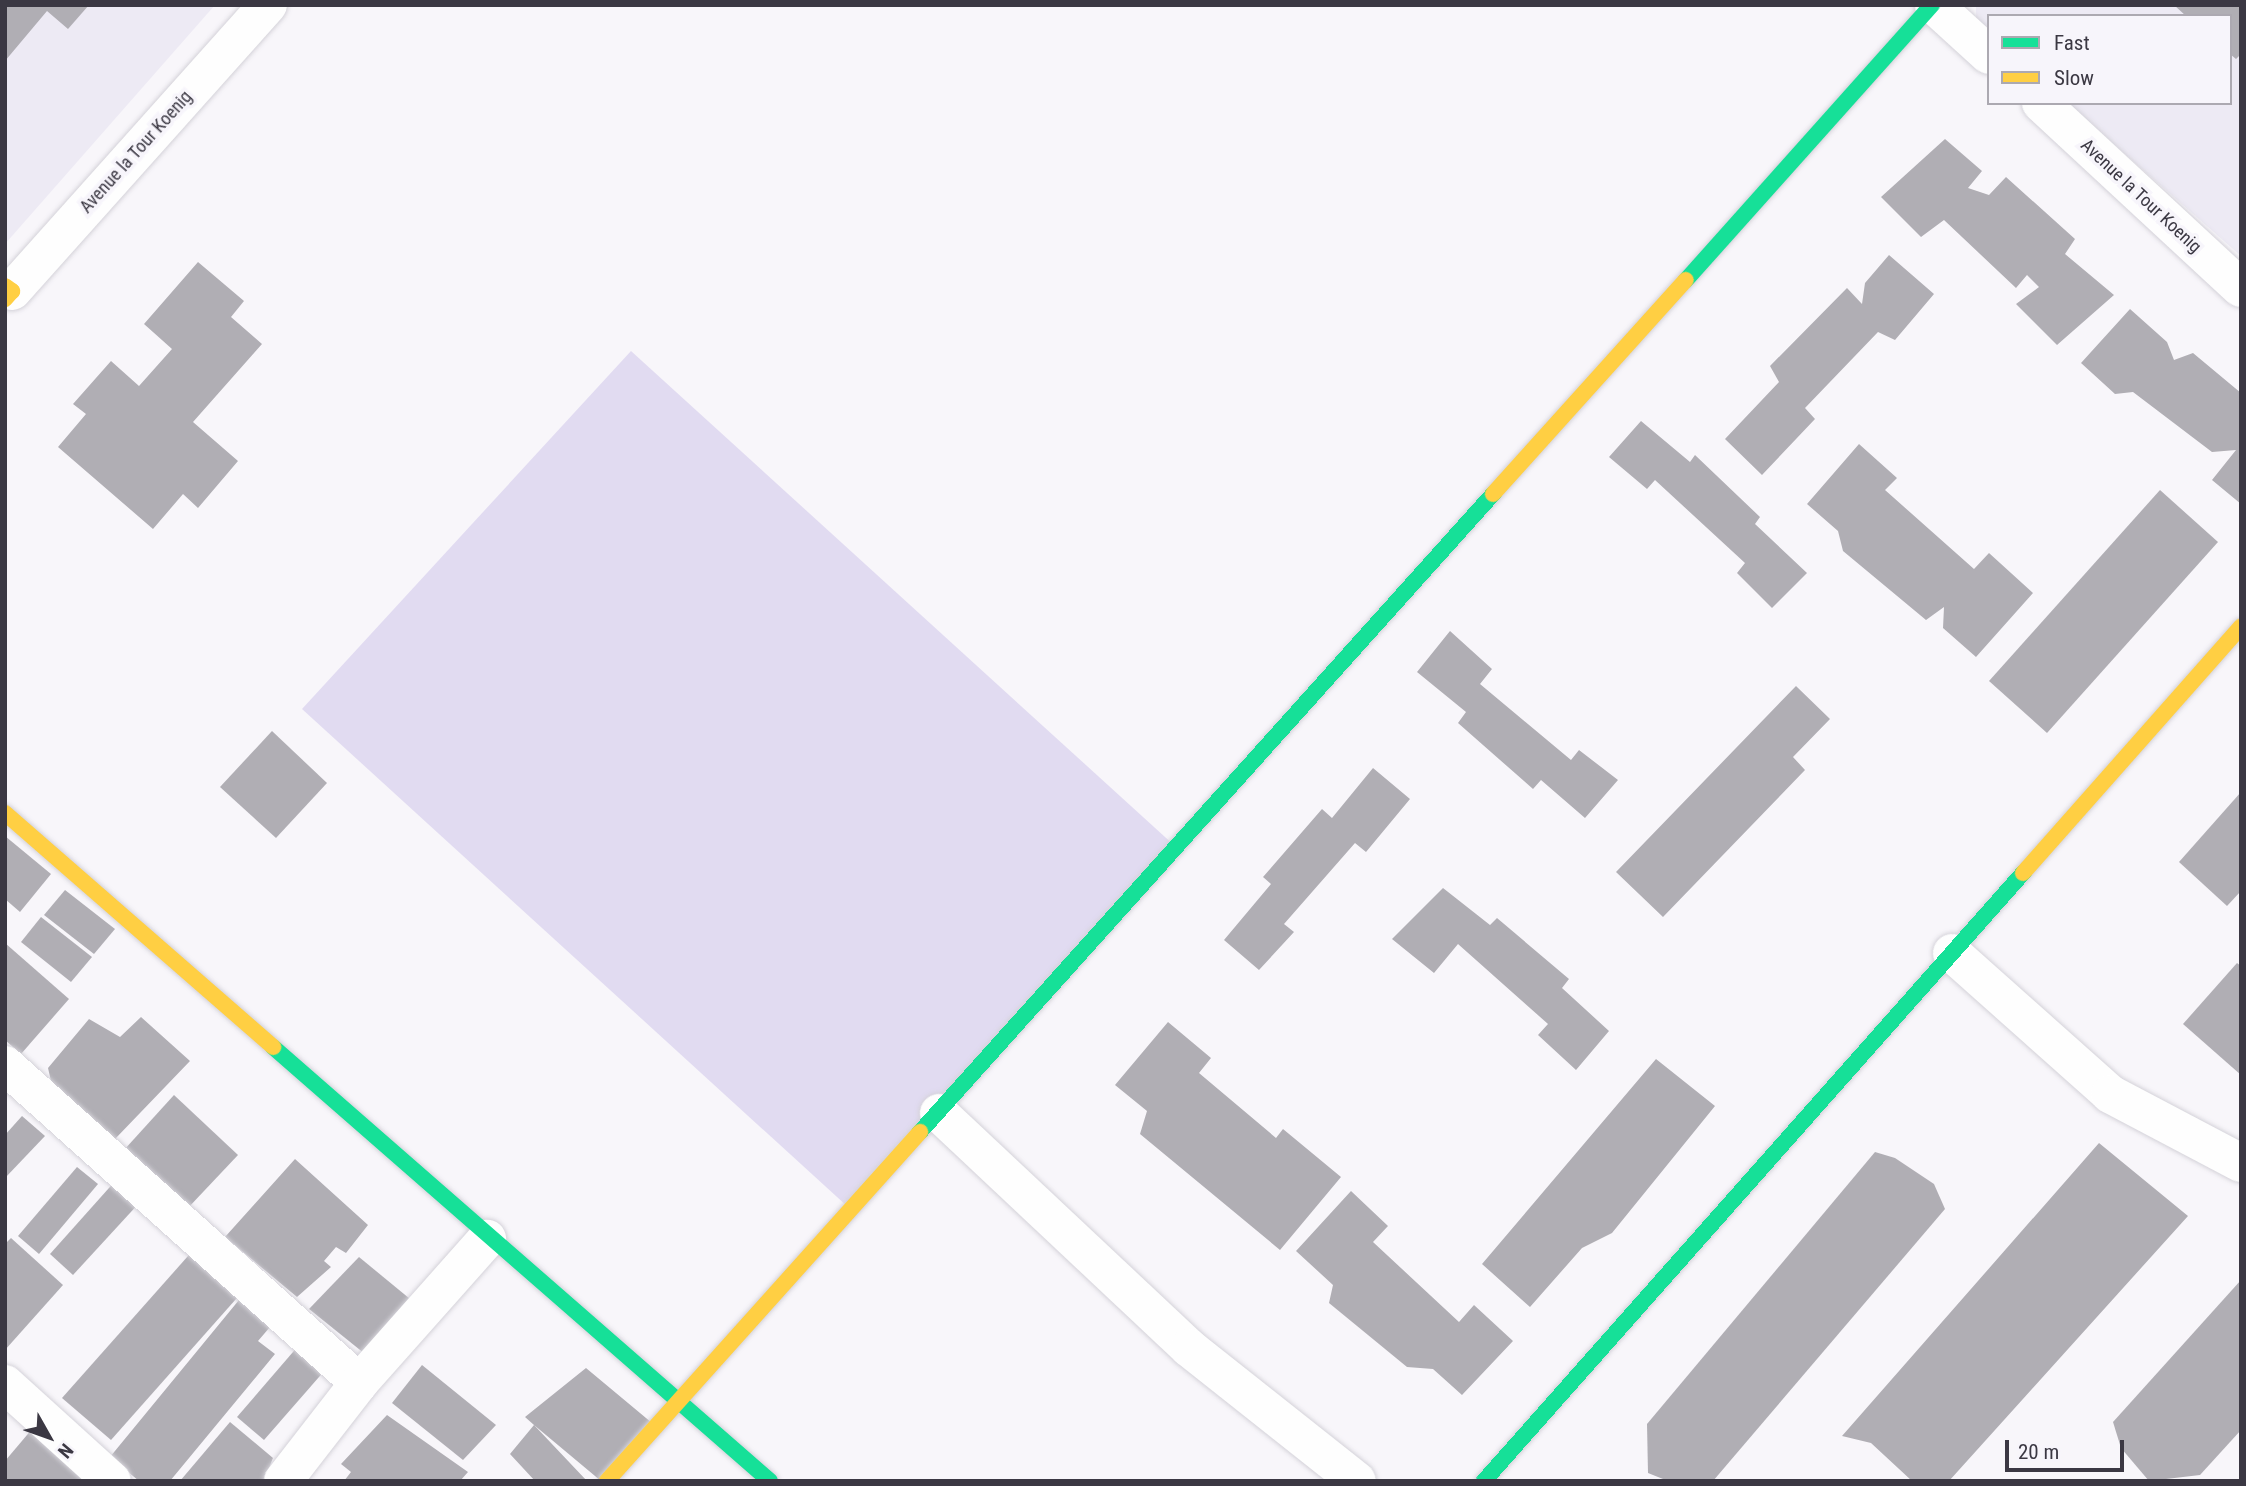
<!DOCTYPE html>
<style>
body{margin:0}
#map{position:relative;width:2246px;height:1486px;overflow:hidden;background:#f8f6fa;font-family:"Roboto Condensed",sans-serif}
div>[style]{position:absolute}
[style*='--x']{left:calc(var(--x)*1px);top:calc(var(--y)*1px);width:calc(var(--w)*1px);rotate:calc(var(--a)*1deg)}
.built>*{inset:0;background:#edeaf4}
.green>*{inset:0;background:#e1dbf1}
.building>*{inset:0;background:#b0aeb4}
.roads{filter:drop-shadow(0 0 2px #d4d2d9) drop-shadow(0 0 2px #d4d2d9)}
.street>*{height:38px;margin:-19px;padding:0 19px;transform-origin:19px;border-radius:19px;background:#fefefe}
.fast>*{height:16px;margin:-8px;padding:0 8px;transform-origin:8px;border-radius:8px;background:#16e098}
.slow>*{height:16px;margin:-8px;padding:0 8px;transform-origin:8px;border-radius:8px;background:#ffcf43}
span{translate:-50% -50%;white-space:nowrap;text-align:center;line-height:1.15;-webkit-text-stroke:7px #f7f5fb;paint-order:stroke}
.street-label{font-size:18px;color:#3b3843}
.frame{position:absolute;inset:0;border:7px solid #3b3843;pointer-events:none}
.legend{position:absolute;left:1987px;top:14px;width:245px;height:91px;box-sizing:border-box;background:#f7f5fb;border:2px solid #aca9b1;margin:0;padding:9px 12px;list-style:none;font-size:21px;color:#3b3843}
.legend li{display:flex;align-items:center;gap:14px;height:35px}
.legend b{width:35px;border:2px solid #aca9b1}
.north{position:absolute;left:14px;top:1402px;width:70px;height:70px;-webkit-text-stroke:5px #f7f5fb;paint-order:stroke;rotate:130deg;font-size:19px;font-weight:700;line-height:28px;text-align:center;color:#3b3843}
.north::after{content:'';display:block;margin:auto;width:24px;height:32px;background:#3b3843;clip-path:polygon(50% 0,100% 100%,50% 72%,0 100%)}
.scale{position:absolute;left:2005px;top:1440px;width:119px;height:32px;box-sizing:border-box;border:4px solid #3b3843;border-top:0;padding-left:9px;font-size:21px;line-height:24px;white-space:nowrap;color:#3b3843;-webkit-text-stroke:5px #f7f5fb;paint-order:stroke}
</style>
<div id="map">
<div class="built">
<i style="clip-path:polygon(5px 5px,215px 5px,5px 244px)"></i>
<i style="clip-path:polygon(1976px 5px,2241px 5px,2241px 256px,2067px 103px,2230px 103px,2230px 16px,1989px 16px,1989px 35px,1976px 24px)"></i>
</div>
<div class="green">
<i style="clip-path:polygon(631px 351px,1176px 847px,848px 1207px,302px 709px)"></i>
</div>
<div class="building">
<i style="clip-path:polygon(5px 5px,89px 5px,68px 29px,47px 11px,5px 61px)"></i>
<i style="clip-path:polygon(2174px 5px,2241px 5px,2241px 54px,2236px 59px,2230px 54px,2230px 16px,2186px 16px)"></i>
<i style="clip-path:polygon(1945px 139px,1982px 171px,1968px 188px,1989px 195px,2006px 177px,2075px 239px,2065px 254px,2114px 295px,2057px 345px,2016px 304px,2039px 287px,2027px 275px,2016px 288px,1944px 220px,1921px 237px,1881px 197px)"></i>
<i style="clip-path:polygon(1889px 255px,1934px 294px,1895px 340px,1878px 332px,1805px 408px,1815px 419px,1762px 475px,1725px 439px,1779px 382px,1770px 366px,1847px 288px,1862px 304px,1865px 283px)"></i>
<i style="clip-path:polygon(198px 262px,244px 301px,231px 317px,262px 344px,193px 422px,238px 461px,198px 508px,183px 494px,153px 529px,58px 447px,86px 414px,73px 404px,111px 361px,139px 386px,172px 349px,144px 324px)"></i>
<i style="clip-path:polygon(2130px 309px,2167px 342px,2174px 360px,2193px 353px,2241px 393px,2241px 504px,2212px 480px,2236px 450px,2212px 452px,2133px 392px,2115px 394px,2081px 363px)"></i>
<i style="clip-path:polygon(1641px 421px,1690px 462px,1695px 455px,1760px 517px,1755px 524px,1807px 573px,1772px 608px,1737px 573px,1745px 563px,1655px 480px,1647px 489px,1609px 457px)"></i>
<i style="clip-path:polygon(1859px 444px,1897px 478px,1885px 490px,1974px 569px,1989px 553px,2033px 593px,1976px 657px,1943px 628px,1944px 607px,1926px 620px,1843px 551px,1838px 531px,1807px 504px)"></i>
<i style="clip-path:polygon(2160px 490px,2218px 542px,2047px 733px,1989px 681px)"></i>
<i style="clip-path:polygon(1450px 631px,1492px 669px,1480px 684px,1571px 760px,1579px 750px,1618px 780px,1585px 818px,1541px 780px,1533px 789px,1458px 723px,1466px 712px,1417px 672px)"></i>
<i style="clip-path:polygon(1796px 686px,1830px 719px,1793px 757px,1805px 770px,1663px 917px,1616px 872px)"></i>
<i style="clip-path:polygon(272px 731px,327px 783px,276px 838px,220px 787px)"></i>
<i style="clip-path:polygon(1373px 768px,1410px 799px,1366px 852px,1355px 843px,1284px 924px,1294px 932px,1259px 970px,1224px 940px,1271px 884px,1263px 877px,1322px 809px,1332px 818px)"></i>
<i style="clip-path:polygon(2241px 792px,2241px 891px,2227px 906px,2179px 862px)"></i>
<i style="clip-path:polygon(5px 836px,51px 874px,20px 912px,5px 899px)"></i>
<i style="clip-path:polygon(1443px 888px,1490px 925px,1497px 918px,1569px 979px,1562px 988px,1609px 1031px,1576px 1070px,1538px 1035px,1548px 1024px,1458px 944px,1434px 973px,1392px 939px)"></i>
<i style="clip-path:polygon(65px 890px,115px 929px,94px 954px,44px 915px)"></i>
<i style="clip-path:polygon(41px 917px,92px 957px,71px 982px,21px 942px)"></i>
<i style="clip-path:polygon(5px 943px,69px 999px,21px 1054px,5px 1040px)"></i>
<i style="clip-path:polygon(2237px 963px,2241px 966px,2241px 1075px,2183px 1024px)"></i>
<i style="clip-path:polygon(141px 1017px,190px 1061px,115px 1139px,53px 1090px,48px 1068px,89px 1019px,120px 1037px)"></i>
<i style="clip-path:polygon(1168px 1022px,1211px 1058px,1199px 1073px,1276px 1138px,1283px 1129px,1341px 1177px,1280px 1250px,1140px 1134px,1147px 1111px,1115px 1085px)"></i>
<i style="clip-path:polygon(1656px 1059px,1715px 1106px,1612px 1233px,1582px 1248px,1530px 1307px,1482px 1264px)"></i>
<i style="clip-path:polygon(174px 1095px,238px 1155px,187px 1209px,124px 1150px)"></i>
<i style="clip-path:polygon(22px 1116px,45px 1136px,5px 1178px,5px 1135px)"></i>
<i style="clip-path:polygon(2099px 1143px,2188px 1216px,1949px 1481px,1912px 1481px,1871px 1443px,1842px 1436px)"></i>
<i style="clip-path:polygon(1875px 1152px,1895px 1158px,1934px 1184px,1945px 1209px,1713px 1481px,1668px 1481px,1648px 1473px,1647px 1424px)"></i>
<i style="clip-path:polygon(295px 1159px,368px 1225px,346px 1253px,336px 1247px,324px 1261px,331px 1267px,297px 1297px,225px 1237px)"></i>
<i style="clip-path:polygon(77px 1167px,98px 1184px,39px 1254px,18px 1236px)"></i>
<i style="clip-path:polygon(117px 1179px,141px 1201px,73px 1275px,50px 1254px)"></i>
<i style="clip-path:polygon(1351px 1191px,1388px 1226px,1373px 1242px,1459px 1322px,1474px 1305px,1513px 1341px,1462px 1395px,1433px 1369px,1407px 1367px,1329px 1303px,1333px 1285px,1296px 1251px)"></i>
<i style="clip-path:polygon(11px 1238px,63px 1285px,5px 1350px,5px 1244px)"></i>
<i style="clip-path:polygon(196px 1247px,244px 1290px,111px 1440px,62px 1398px)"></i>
<i style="clip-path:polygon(359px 1257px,421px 1308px,375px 1362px,309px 1309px)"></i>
<i style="clip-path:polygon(2241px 1280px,2241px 1430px,2200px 1475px,2149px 1481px,2121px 1448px,2113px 1422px)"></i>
<i style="clip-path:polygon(239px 1300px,270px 1327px,258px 1341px,275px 1354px,170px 1481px,139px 1481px,110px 1457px)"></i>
<i style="clip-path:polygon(299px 1345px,326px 1369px,264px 1440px,237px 1417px)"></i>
<i style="clip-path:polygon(422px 1365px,496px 1425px,463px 1460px,392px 1403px)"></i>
<i style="clip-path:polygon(586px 1368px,652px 1423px,601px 1481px,534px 1425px,587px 1481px,535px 1481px,510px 1454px,534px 1425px,525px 1417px)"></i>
<i style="clip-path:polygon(387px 1415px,468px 1472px,460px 1481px,344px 1481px,351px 1472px,341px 1464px)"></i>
<i style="clip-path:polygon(38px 1422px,84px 1481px,5px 1481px,5px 1461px)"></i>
<i style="clip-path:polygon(230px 1422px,273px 1458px,264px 1481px,180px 1481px)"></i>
</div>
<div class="roads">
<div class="street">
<i style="--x:1934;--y:5;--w:74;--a:42.3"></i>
<i style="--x:2041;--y:103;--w:272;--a:42.8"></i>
<i style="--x:12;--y:291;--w:384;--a:-48.2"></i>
<i style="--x:1952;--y:953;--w:212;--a:41.7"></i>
<i style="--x:2110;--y:1094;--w:148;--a:27.8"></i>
<i style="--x:5;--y:1065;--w:476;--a:41.9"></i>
<i style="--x:939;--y:1113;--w:343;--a:43.2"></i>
<i style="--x:1189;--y:1348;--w:214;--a:38.4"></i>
<i style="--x:5;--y:1384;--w:144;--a:42.2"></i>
<i style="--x:283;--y:1481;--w:124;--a:-52.2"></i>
<i style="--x:359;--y:1383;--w:193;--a:-48.4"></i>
</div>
<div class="fast">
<i style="--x:1686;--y:280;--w:369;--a:-48.2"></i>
<i style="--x:273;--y:1047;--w:660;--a:41.13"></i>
<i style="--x:920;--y:1132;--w:858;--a:-48.07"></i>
<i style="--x:1484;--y:1481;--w:813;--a:-48.44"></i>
</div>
<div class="slow">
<i style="--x:5;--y:286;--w:9;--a:36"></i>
<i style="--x:12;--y:291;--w:11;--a:131"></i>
<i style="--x:1493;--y:494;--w:288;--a:-48"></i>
<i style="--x:5;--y:813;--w:356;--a:41.1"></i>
<i style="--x:2023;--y:873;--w:329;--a:-48.5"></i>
<i style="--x:607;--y:1481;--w:469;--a:-48.1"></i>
</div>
</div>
<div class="street-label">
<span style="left:136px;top:152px;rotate:-48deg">Avenue la Tour Koenig</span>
<span style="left:2141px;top:196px;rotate:43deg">Avenue la Tour Koenig</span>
</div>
<div class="frame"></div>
<ul class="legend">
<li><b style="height:9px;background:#16e098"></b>Fast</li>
<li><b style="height:9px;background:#ffcf43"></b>Slow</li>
</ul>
<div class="north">N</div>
<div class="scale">20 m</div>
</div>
